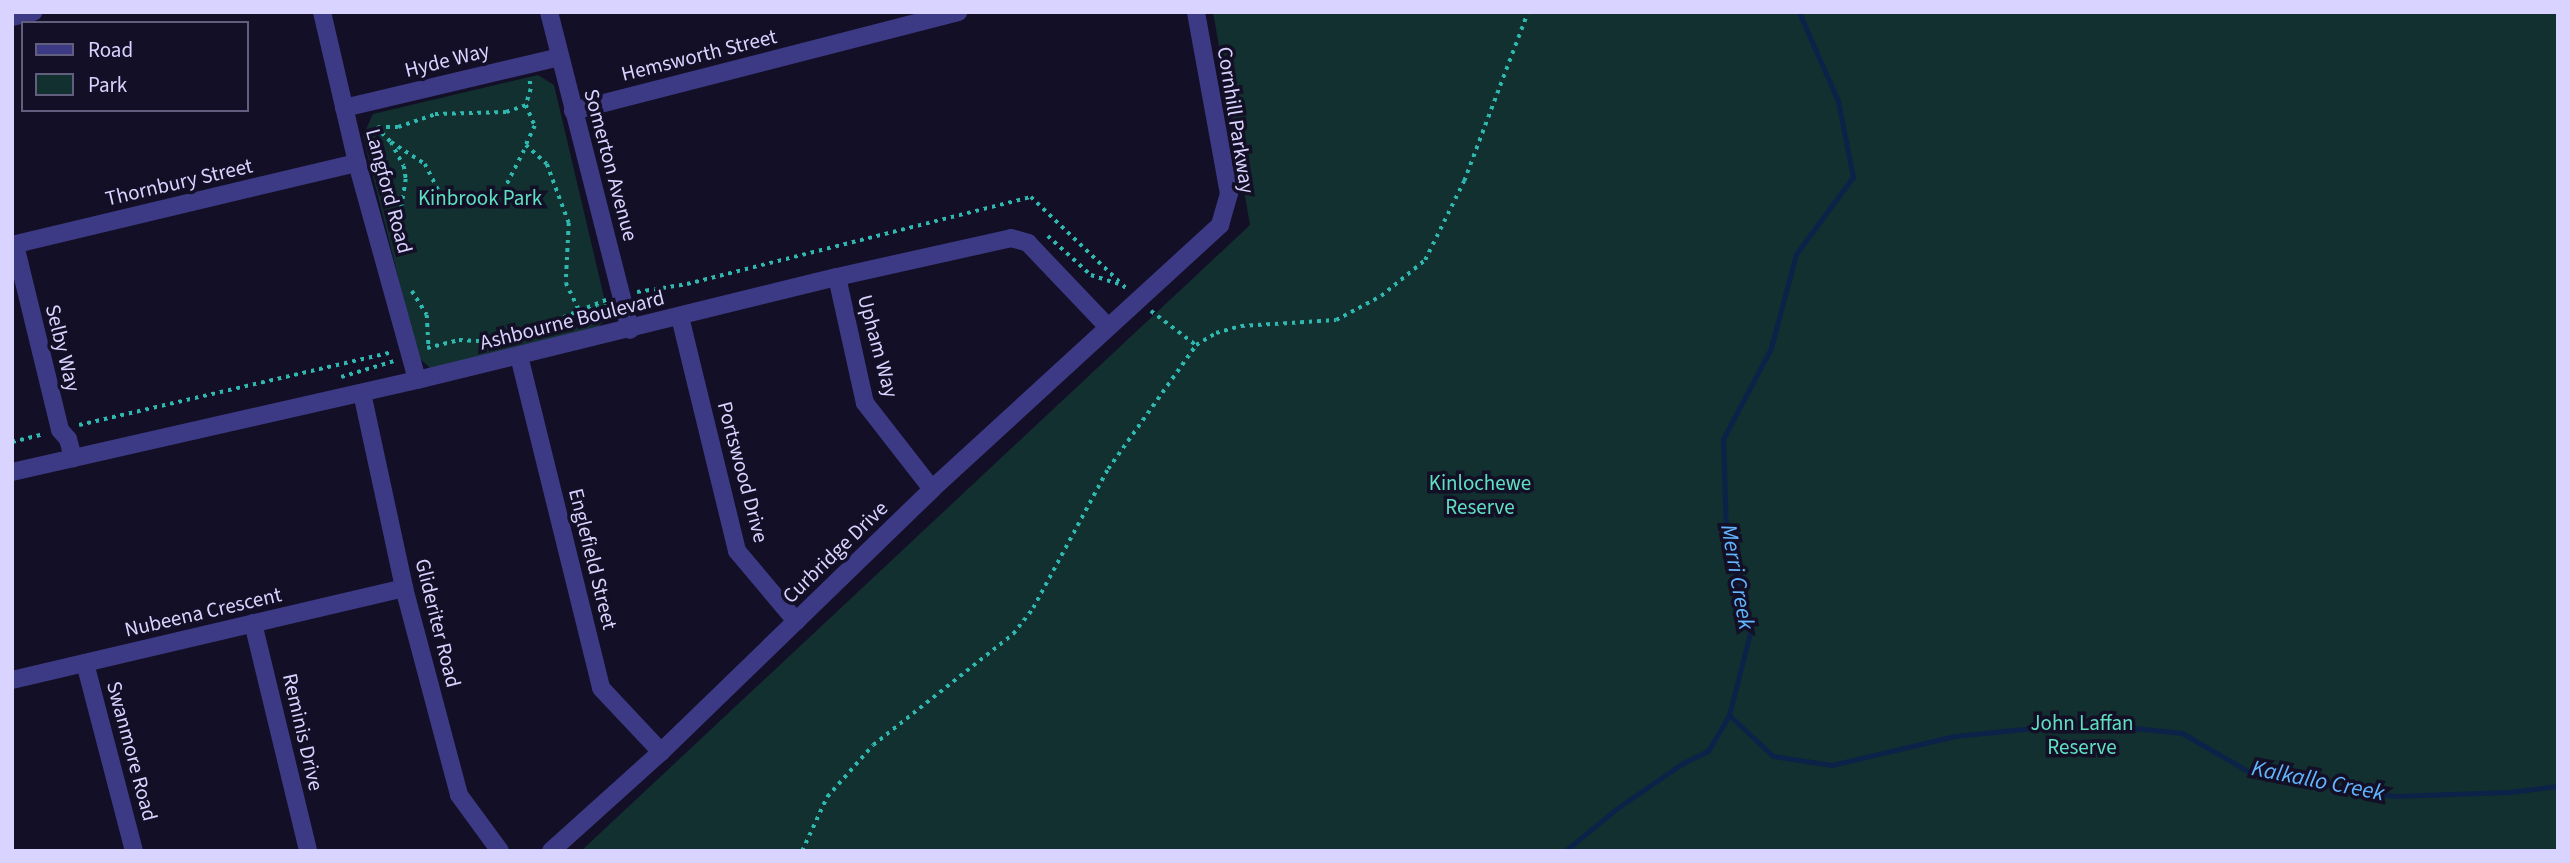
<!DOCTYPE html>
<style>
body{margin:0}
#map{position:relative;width:2570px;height:863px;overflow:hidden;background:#130f26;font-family:"Source Sans 3",sans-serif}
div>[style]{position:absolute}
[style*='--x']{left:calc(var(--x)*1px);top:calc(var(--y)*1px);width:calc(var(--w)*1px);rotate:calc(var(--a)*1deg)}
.green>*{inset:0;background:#12302f}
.stream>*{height:5px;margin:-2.5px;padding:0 2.5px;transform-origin:2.5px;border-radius:2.5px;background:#0c2248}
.path>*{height:3.5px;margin-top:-1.75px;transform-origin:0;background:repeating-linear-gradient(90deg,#2fb8b0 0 3.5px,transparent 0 8.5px)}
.minor>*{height:18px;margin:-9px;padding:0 9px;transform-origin:9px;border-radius:9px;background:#3d3a85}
span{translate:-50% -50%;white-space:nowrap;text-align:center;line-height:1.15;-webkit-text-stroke:7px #130f26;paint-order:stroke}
.street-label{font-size:21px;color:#d9d4ff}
.park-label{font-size:21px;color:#5fe0c0}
.water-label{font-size:23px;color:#62b6ff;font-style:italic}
.frame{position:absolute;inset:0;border:14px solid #d9d4ff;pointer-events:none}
.legend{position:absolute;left:21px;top:21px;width:228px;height:91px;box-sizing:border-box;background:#130f26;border:2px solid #625e7d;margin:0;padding:9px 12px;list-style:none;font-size:21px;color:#d9d4ff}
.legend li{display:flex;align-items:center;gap:14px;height:35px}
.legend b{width:35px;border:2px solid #625e7d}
</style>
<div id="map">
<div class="green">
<i style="clip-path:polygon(1213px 12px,2558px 12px,2558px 851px,581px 851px,1250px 225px)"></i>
<i style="clip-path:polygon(538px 75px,554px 85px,608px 314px,598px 328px,431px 369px,418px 357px,363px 136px,373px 114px)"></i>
</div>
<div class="stream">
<i style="--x:1729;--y:715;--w:60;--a:43"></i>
<i style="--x:1773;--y:756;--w:60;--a:8.7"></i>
<i style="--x:1832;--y:765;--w:126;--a:-13.3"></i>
<i style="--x:1955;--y:736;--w:130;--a:-5.8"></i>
<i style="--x:2084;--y:723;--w:99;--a:5.8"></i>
<i style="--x:2182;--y:733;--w:80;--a:30.1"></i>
<i style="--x:2251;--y:773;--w:145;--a:9.1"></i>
<i style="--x:2394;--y:796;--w:115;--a:-2"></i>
<i style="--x:2509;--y:792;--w:49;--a:-7"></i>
<i style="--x:1565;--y:851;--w:66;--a:-39.5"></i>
<i style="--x:1616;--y:809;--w:81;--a:-34.5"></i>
<i style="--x:1683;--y:763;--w:28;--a:-26"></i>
<i style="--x:1708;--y:751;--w:42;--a:-59.7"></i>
<i style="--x:1729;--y:715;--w:85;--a:-75.6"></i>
<i style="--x:1750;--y:633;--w:103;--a:-103.5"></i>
<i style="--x:1726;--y:533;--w:94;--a:-91.8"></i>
<i style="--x:1723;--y:439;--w:103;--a:-62.2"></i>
<i style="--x:1771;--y:348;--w:97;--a:-75.1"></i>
<i style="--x:1796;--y:254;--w:96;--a:-53.5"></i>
<i style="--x:1853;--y:177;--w:77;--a:-101.2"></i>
<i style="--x:1838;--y:101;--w:97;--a:-113.7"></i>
</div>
<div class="path">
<i style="--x:530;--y:81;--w:8;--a:83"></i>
<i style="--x:531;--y:89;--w:17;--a:107"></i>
<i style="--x:526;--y:105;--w:23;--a:67"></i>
<i style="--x:535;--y:126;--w:21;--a:115"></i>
<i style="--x:526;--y:145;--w:28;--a:42"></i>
<i style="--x:547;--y:164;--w:63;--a:69.6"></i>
<i style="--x:569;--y:223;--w:60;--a:92.9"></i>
<i style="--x:566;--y:283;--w:28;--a:64"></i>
<i style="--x:578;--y:308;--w:13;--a:48"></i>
<i style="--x:376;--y:127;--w:21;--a:45"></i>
<i style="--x:391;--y:142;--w:40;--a:32.9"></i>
<i style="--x:425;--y:164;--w:36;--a:63"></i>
<i style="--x:441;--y:196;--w:37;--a:8"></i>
<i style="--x:478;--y:201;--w:27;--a:-22"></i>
<i style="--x:503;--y:191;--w:51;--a:-62.9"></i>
<i style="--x:378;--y:127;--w:20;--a:0"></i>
<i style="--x:398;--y:127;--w:39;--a:-19"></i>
<i style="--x:435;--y:114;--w:71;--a:-1.6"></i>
<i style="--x:506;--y:112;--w:21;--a:-19"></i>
<i style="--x:391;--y:142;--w:27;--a:62"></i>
<i style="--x:404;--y:166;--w:13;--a:81"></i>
<i style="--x:406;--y:179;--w:31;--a:99"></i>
<i style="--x:401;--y:210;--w:37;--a:92"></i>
<i style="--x:1048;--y:236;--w:58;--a:42.2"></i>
<i style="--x:1091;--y:275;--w:29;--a:18"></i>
<i style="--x:412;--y:291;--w:28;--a:58"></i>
<i style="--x:427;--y:315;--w:34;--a:87"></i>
<i style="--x:637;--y:292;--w:51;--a:-9.1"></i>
<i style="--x:687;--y:284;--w:355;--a:-14.2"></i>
<i style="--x:1031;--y:197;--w:133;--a:43.8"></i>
<i style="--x:638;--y:301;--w:24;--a:-2"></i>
<i style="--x:1151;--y:311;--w:56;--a:37.1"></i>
<i style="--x:584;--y:319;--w:16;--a:-43"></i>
<i style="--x:596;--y:308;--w:11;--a:-10"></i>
<i style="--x:516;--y:336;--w:97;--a:-21.8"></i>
<i style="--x:427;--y:348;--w:33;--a:-14"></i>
<i style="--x:459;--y:340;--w:33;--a:3"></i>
<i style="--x:341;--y:377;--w:55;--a:-16.8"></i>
<i style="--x:79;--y:425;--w:321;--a:-13.1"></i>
<i style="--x:12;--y:442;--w:33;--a:-14"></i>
<i style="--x:802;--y:851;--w:60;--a:-65.2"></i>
<i style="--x:827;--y:797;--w:69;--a:-48.5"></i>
<i style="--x:873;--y:745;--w:179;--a:-38.4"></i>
<i style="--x:1013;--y:634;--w:33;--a:-52"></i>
<i style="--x:1033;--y:608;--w:158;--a:-61.7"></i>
<i style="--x:1108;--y:469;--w:152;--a:-54.6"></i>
<i style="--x:1196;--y:345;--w:23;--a:-31"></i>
<i style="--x:1216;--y:333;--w:26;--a:-16"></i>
<i style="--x:1241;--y:326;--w:95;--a:-3.6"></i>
<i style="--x:1336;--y:320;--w:51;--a:-28.1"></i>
<i style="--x:1381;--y:296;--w:57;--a:-39.3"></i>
<i style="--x:1425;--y:260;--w:88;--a:-63.7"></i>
<i style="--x:1464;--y:181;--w:181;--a:-69.3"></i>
</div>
<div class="minor">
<i style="--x:322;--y:12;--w:155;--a:76.9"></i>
<i style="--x:357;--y:163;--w:225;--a:74.5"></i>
<i style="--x:549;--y:12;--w:328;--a:75.7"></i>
<i style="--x:12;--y:17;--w:22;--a:-13"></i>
<i style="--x:344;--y:108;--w:222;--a:-13.3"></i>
<i style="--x:573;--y:111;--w:398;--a:-14.4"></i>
<i style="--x:12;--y:245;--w:355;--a:-13.4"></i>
<i style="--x:15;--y:245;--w:190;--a:76.3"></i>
<i style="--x:60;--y:430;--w:12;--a:48"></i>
<i style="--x:68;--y:439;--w:20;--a:75"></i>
<i style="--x:837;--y:277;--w:129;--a:77.5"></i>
<i style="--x:865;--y:403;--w:109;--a:52.1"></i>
<i style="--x:680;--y:317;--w:241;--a:76.3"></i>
<i style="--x:737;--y:551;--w:92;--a:49.9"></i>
<i style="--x:519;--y:356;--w:342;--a:76.1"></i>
<i style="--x:601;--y:688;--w:88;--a:46.8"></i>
<i style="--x:362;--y:393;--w:199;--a:77.8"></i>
<i style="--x:404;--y:588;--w:214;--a:75.1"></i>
<i style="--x:459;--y:795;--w:69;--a:53.8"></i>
<i style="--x:12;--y:472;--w:415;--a:-12.8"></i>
<i style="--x:417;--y:380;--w:432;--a:-13.8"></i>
<i style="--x:837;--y:277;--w:178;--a:-12.6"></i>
<i style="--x:1011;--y:238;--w:18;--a:16"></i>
<i style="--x:1028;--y:243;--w:116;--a:46.4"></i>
<i style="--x:253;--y:623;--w:235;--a:76.4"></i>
<i style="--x:85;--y:663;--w:194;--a:75.4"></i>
<i style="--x:12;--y:680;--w:403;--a:-13.2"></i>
<i style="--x:551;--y:851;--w:148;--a:-42"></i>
<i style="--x:661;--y:752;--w:378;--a:-44.1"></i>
<i style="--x:932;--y:489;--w:391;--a:-42.5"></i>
<i style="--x:1220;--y:225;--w:32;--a:-74"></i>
<i style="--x:1229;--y:194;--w:185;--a:-100.3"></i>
</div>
<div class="street-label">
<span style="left:699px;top:55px;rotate:-14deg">Hemsworth Street</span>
<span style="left:447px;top:60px;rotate:-14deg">Hyde Way</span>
<span style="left:1236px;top:120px;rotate:81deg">Cornhill Parkway</span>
<span style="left:611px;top:165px;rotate:75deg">Somerton Avenue</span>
<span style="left:179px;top:182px;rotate:-13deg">Thornbury Street</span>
<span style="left:389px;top:191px;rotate:75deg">Langford Road</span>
<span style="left:572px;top:320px;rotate:-14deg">Ashbourne Boulevard</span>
<span style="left:878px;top:346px;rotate:75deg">Upham Way</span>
<span style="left:63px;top:348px;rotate:76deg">Selby Way</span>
<span style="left:743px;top:472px;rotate:75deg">Portswood Drive</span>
<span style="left:835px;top:552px;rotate:-44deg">Curbridge Drive</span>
<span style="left:593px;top:559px;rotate:76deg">Englefield Street</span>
<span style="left:203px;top:612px;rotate:-13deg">Nubeena Crescent</span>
<span style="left:438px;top:623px;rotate:76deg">Glideriter Road</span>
<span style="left:303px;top:732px;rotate:77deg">Reminis Drive</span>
<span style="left:132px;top:751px;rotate:75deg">Swanmore Road</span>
</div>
<div class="park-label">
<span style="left:480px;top:198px">Kinbrook Park</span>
<span style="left:1480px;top:495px">Kinlochewe<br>Reserve</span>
<span style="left:2082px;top:735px">John Laffan<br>Reserve</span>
</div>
<div class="water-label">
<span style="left:1737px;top:577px;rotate:80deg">Merri Creek</span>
<span style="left:2318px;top:781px;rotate:11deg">Kalkallo Creek</span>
</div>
<div class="frame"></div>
<ul class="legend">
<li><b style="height:9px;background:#3d3a85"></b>Road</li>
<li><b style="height:19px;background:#12302f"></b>Park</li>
</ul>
</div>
